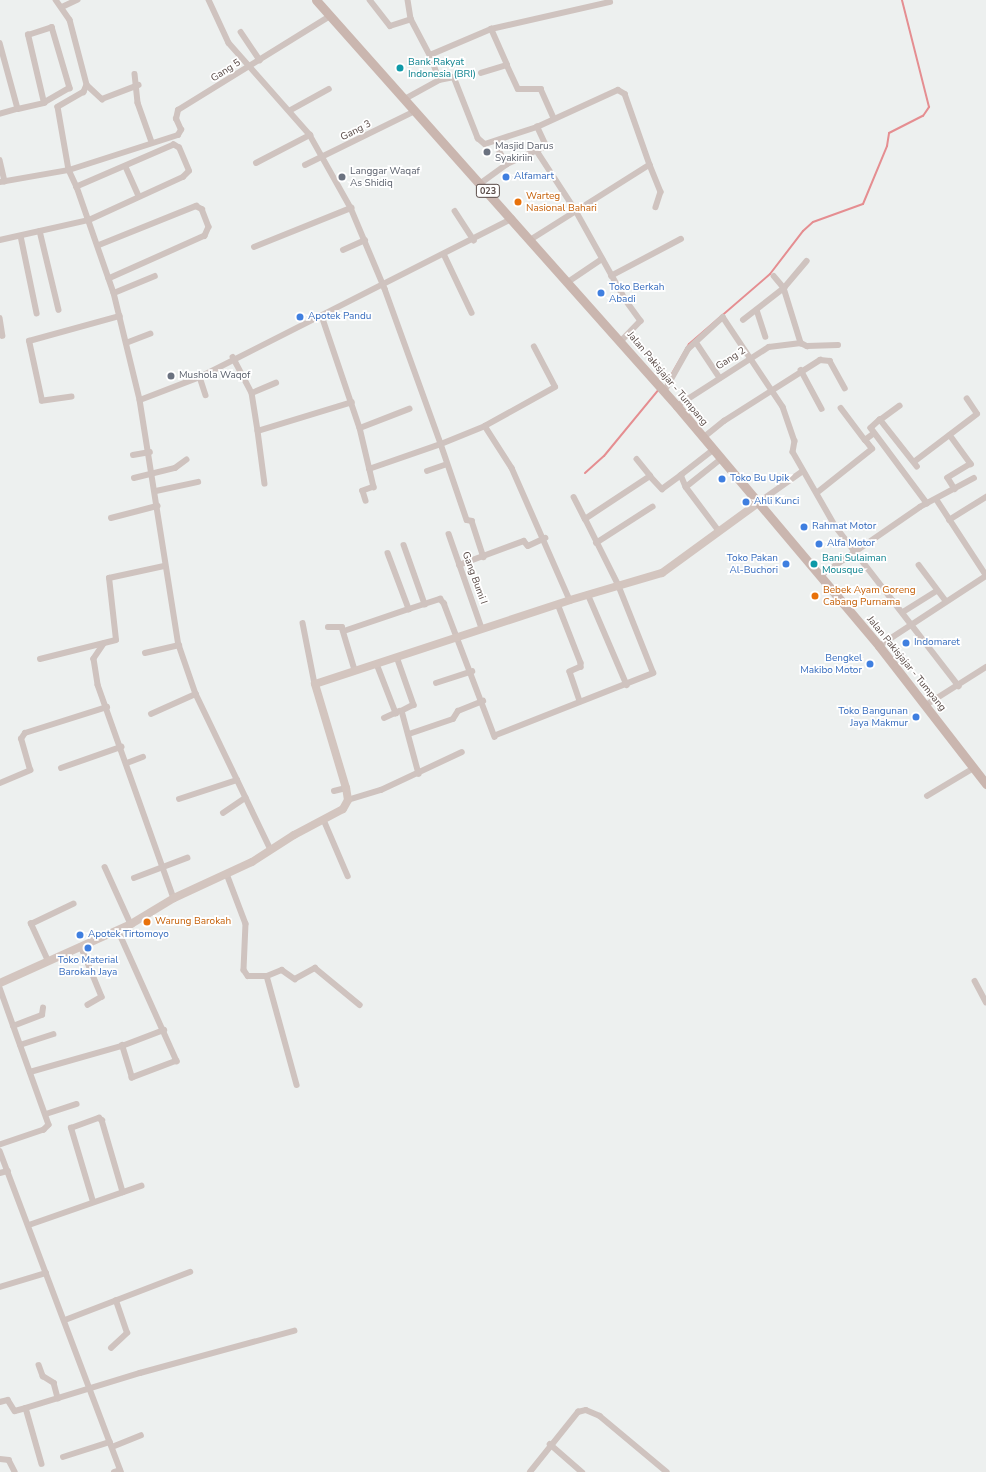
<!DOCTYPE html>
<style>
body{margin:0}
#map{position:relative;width:986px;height:1472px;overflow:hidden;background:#edf0ef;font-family:"Nunito Sans",sans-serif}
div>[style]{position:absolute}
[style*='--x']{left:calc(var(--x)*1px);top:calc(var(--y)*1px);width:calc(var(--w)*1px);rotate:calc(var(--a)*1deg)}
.stream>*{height:2px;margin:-1px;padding:0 1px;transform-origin:1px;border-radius:1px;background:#e58e91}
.street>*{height:5.5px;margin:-2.75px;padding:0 2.75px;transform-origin:2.75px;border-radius:2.75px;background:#cfc3bf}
.secondary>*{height:8px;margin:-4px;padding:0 4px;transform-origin:4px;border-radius:4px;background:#d3c5bf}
.primary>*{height:9px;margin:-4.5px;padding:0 4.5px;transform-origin:4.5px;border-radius:4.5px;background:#cab6af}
.dots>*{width:11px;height:11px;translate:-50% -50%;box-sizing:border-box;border:2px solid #fff;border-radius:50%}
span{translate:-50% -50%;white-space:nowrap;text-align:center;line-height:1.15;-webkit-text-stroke:3.5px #fff;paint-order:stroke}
.shield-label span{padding:1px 3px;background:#fff;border:1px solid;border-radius:3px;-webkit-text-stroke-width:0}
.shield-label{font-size:9px;color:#594b47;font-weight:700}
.culture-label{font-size:10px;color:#0d838f}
.left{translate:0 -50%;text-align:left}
.street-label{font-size:10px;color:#594b47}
.worship-label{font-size:10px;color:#5b616d}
.shop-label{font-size:10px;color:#366cbe}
.right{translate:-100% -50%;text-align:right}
.food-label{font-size:10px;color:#c56008}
</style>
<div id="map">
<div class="stream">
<i style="--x:666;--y:384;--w:46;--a:-60.1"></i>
<i style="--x:689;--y:344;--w:107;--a:-40.8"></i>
<i style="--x:770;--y:274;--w:54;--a:-52.5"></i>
<i style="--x:803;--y:231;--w:13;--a:-42"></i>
<i style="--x:813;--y:222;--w:53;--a:-19.8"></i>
<i style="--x:863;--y:204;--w:63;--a:-67.5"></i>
<i style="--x:887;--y:146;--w:13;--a:-81"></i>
<i style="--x:889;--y:133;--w:38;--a:-27"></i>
<i style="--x:923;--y:116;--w:11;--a:-56"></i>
<i style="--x:929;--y:107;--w:110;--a:-104.2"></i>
<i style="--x:585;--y:473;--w:25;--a:-42"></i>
<i style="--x:604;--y:456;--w:87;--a:-50.6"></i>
</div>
<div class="street">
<i style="--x:56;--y:0;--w:24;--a:55"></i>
<i style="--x:70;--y:20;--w:67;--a:75.3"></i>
<i style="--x:87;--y:85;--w:8;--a:113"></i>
<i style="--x:84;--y:92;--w:30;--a:150"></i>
<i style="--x:58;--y:107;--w:64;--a:80.1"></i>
<i style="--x:69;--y:170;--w:114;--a:-17.8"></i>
<i style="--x:178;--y:135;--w:6;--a:-59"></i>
<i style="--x:181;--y:130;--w:12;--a:-114"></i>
<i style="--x:176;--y:119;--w:9;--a:-77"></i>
<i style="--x:178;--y:110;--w:179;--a:-31.7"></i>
<i style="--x:209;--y:0;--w:47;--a:65.1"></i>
<i style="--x:229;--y:43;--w:123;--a:48.6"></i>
<i style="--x:310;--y:135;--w:84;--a:60.7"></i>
<i style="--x:351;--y:208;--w:88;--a:67.2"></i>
<i style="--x:385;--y:289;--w:165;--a:70.1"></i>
<i style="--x:441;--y:444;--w:48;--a:-22.2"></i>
<i style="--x:485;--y:426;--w:50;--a:57.3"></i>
<i style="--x:512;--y:468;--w:144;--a:66.3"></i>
<i style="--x:370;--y:0;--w:33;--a:52"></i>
<i style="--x:390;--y:26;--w:22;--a:-18"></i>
<i style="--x:411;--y:19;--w:41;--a:62.2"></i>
<i style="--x:408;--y:0;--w:19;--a:81"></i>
<i style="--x:62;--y:7;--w:17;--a:-25"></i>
<i style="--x:241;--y:32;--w:34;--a:56"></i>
<i style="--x:0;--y:43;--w:68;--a:74.7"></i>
<i style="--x:18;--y:109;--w:19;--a:164"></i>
<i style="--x:507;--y:65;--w:26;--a:65"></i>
<i style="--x:518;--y:89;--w:23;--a:0"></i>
<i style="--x:541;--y:89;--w:32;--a:66"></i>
<i style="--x:481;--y:73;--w:27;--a:-17"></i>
<i style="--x:507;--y:65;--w:39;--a:-114"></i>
<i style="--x:135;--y:74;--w:29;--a:84"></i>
<i style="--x:138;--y:103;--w:41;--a:70.3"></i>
<i style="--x:439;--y:80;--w:27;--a:-110"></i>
<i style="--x:430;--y:55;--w:66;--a:-23.1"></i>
<i style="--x:491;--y:29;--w:122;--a:-12.8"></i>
<i style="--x:87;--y:85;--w:21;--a:43"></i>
<i style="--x:102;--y:99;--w:39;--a:-21"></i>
<i style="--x:405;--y:99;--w:39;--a:-29"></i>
<i style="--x:439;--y:80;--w:15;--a:-11"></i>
<i style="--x:454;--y:77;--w:66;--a:68.5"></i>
<i style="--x:478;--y:138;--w:9;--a:41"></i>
<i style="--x:485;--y:144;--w:55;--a:-18.1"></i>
<i style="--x:537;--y:127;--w:89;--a:-24.6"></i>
<i style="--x:618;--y:90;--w:8;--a:30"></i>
<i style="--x:625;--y:94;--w:75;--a:70.6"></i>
<i style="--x:650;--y:165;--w:141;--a:147.8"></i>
<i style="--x:18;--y:109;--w:27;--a:-13"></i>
<i style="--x:44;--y:103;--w:70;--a:-103.2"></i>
<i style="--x:28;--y:35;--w:25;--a:-18"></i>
<i style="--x:52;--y:27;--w:64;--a:73.6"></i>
<i style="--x:70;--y:88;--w:30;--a:150"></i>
<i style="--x:291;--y:110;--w:43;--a:-28.9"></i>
<i style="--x:537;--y:151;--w:69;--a:56.8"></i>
<i style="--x:575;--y:209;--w:103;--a:60.9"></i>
<i style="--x:625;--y:299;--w:27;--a:54"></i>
<i style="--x:641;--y:321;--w:29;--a:134"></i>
<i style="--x:500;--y:152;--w:14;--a:60"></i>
<i style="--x:0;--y:160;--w:22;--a:77"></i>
<i style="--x:256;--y:163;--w:61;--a:-27.4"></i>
<i style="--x:305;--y:165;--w:123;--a:-26.1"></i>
<i style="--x:650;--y:165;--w:29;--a:68"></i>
<i style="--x:661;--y:192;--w:16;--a:108"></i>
<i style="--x:126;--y:167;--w:32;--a:66"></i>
<i style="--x:0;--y:182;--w:70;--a:-9.9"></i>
<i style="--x:69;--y:170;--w:19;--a:65"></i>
<i style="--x:77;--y:187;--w:112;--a:70.8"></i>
<i style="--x:114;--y:293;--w:110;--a:76.3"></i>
<i style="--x:140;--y:400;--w:248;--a:81"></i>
<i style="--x:179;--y:645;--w:52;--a:70.9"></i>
<i style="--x:196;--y:694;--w:173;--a:64.3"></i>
<i style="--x:481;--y:183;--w:32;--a:-36"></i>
<i style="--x:507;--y:164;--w:43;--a:-24.8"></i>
<i style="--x:546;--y:146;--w:21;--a:-115"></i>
<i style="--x:455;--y:211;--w:35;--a:57"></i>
<i style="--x:40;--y:231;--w:81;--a:76.5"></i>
<i style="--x:21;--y:236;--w:79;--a:78.3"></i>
<i style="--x:0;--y:240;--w:91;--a:-12.7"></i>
<i style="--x:89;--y:220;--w:103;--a:-24.6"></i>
<i style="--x:183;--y:177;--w:8;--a:-45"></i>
<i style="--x:189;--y:171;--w:25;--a:-113"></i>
<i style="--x:179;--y:148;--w:6;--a:-149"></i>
<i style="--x:174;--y:145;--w:106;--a:156.6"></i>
<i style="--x:99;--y:245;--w:105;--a:-21.9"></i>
<i style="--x:196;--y:206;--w:7;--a:27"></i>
<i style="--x:202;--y:209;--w:19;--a:69"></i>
<i style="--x:209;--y:227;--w:10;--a:114"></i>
<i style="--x:205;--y:236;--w:105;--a:155.9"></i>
<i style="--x:254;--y:247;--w:105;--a:-21.9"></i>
<i style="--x:343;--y:250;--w:24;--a:-24"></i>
<i style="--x:444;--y:254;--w:65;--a:64.6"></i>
<i style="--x:611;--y:276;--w:79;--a:-27.9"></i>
<i style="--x:774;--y:276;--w:16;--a:50"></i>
<i style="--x:784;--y:288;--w:35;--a:-50"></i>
<i style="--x:568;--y:282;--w:41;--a:-34.1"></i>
<i style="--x:114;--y:293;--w:44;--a:-22.5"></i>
<i style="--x:757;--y:310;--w:28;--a:72"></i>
<i style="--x:322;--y:316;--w:118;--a:71.3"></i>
<i style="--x:360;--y:428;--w:53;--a:-21.2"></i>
<i style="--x:0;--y:318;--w:18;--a:81"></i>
<i style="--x:743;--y:320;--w:52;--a:-38"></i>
<i style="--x:784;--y:288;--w:58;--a:72.8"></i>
<i style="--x:801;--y:343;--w:7;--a:27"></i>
<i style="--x:807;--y:346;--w:31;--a:-2"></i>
<i style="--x:696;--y:342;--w:43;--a:56.3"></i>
<i style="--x:126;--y:343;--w:26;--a:-21"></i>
<i style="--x:233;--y:357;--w:41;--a:62.2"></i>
<i style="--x:252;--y:393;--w:38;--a:81"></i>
<i style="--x:258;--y:431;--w:98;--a:-17.1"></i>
<i style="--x:801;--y:370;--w:44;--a:61.7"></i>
<i style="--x:200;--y:377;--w:19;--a:72"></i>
<i style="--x:664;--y:392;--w:49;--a:-60.8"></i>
<i style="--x:688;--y:349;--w:47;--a:-42.4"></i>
<i style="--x:723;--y:317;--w:108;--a:56.3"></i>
<i style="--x:783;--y:407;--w:36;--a:71"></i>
<i style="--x:795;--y:441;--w:11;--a:100"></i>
<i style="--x:793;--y:452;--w:86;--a:60.2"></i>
<i style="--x:836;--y:527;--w:201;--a:52.3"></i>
<i style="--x:252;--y:393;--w:26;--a:-23"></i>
<i style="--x:72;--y:397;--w:30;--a:172"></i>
<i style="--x:42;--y:401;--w:61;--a:-102.2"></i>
<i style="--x:29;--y:341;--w:94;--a:-15.4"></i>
<i style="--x:140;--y:400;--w:64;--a:-21"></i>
<i style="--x:200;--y:377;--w:350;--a:-26.9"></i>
<i style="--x:677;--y:406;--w:109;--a:-32.7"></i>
<i style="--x:769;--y:347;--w:32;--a:-7"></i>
<i style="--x:841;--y:408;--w:40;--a:53"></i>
<i style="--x:865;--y:440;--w:10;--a:-37"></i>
<i style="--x:880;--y:420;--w:24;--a:-36"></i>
<i style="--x:485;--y:426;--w:80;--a:-29.1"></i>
<i style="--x:555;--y:387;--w:45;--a:-117.7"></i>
<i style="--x:360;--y:428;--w:61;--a:76.7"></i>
<i style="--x:374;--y:487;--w:12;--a:160"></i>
<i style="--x:363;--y:491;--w:10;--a:73"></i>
<i style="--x:258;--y:431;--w:53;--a:82.5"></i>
<i style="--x:950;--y:435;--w:36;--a:54"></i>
<i style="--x:971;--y:464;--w:27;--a:149"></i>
<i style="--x:948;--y:478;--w:13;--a:58"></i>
<i style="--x:703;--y:438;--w:27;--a:-39"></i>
<i style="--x:724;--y:421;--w:114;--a:-32.4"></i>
<i style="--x:820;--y:360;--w:10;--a:6"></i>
<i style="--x:830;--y:361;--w:31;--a:61"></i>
<i style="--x:133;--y:455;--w:17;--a:-10"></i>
<i style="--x:914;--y:462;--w:79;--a:-37.3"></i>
<i style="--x:977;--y:414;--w:18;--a:-124"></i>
<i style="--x:917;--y:467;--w:60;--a:-128.2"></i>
<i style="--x:880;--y:420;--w:12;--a:138"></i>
<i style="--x:871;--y:428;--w:94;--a:53.3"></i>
<i style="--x:369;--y:469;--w:76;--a:-19.1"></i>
<i style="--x:441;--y:444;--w:80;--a:71.1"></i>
<i style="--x:467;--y:520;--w:5;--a:11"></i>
<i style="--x:472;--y:521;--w:38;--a:72"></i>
<i style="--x:427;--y:471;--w:21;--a:-19"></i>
<i style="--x:681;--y:475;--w:41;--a:-38"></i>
<i style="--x:650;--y:476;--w:18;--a:47"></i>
<i style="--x:662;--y:489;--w:24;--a:-36"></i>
<i style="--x:681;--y:475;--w:13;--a:67"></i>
<i style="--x:686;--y:487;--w:55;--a:53.1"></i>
<i style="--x:134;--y:478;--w:42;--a:-13.7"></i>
<i style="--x:175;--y:468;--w:14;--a:-36"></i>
<i style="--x:686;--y:487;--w:45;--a:-38.7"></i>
<i style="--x:156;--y:491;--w:43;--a:-12.1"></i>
<i style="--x:818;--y:492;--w:69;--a:-38.5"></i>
<i style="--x:872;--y:449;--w:11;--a:-128"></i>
<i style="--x:574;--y:497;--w:25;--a:63"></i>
<i style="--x:937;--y:500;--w:90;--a:56.8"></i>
<i style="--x:758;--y:503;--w:55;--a:-35.4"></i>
<i style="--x:111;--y:518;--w:48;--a:-14.6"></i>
<i style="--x:949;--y:520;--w:44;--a:-31.9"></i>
<i style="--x:449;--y:534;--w:100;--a:70.7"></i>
<i style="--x:596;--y:543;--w:67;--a:-32.7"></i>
<i style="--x:404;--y:545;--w:63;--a:70.4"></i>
<i style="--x:388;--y:553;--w:60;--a:69.4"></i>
<i style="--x:409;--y:609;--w:33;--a:-18"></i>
<i style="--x:440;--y:599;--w:6;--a:45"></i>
<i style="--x:444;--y:603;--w:143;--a:69.2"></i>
<i style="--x:459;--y:565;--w:69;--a:-20.3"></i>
<i style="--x:524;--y:541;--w:6;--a:51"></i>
<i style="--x:528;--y:546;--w:19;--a:-25"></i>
<i style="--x:919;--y:565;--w:45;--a:53.1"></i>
<i style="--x:820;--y:576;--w:121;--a:-34.6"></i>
<i style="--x:920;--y:507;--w:61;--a:-28.2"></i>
<i style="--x:588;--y:594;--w:99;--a:66.8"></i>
<i style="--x:558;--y:604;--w:63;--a:68.7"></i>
<i style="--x:581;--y:663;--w:4;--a:90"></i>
<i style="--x:581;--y:667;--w:12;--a:156"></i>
<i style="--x:570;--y:672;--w:31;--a:71"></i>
<i style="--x:903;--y:612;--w:40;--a:-32"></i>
<i style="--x:303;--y:623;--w:62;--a:78.9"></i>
<i style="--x:328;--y:627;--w:14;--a:0"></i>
<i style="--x:342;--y:627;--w:45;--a:73.2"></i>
<i style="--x:344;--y:631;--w:69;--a:-18.7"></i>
<i style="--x:104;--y:644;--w:18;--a:124"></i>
<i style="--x:94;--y:659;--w:26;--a:81"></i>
<i style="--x:98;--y:685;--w:226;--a:70.4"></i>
<i style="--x:879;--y:646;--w:128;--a:-33.2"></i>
<i style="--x:145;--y:653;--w:35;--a:-13"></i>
<i style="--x:397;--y:657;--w:51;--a:70.5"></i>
<i style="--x:414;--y:705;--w:13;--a:153"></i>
<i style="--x:402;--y:711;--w:65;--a:74.9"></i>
<i style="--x:40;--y:659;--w:78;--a:-14"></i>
<i style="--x:116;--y:640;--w:62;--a:-96.4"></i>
<i style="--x:109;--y:578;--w:56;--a:-12.3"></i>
<i style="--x:377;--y:664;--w:53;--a:68.8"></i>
<i style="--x:436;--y:683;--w:38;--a:-18"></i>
<i style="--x:926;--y:705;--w:71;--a:-32.3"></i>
<i style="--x:151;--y:714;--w:49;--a:-24"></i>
<i style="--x:384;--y:718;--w:17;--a:-24"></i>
<i style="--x:409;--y:734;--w:46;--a:-18.8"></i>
<i style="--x:453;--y:719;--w:9;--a:-58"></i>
<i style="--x:458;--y:711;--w:27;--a:-22"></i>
<i style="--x:496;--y:735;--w:169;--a:-21.5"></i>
<i style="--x:653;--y:673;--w:95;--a:-111.7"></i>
<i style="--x:618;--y:585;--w:74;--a:-116.6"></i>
<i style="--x:585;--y:519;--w:78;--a:-33.5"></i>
<i style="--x:650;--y:476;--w:21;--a:-129"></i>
<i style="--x:127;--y:763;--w:17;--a:-21"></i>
<i style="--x:61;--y:768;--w:64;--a:-19.3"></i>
<i style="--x:0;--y:783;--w:33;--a:-23"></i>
<i style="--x:30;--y:770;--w:32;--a:-106"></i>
<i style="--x:21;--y:739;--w:7;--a:-56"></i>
<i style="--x:25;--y:733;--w:86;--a:-17.6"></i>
<i style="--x:334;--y:791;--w:12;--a:-14"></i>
<i style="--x:927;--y:796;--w:55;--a:-30.8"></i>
<i style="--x:179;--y:799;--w:61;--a:-18.1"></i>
<i style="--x:348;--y:800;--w:34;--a:-17"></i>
<i style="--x:381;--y:790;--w:89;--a:-25.1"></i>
<i style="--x:223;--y:813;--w:27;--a:-34"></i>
<i style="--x:324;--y:820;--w:61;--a:66.8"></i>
<i style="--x:105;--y:867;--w:63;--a:65.5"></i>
<i style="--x:227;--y:874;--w:53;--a:69.2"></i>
<i style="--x:246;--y:924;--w:46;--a:92.5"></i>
<i style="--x:244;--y:970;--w:7;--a:56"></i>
<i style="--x:248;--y:976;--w:19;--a:0"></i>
<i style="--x:267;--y:976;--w:113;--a:74.6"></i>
<i style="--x:134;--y:878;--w:57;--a:-20.7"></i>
<i style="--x:118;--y:930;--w:144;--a:65.8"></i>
<i style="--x:177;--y:1061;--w:48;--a:159.3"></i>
<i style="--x:132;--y:1078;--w:34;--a:-107"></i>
<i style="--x:122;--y:1046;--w:45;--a:-20.9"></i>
<i style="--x:81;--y:946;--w:55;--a:67.6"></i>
<i style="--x:102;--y:997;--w:16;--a:150"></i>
<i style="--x:48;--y:961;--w:41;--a:-114.7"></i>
<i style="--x:31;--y:924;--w:47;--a:-25.5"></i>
<i style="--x:267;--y:976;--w:16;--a:-22"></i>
<i style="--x:282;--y:970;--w:16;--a:35"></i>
<i style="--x:295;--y:979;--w:23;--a:-29"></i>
<i style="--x:315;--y:968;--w:58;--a:39.4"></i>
<i style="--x:975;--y:981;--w:24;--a:62"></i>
<i style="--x:0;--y:988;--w:145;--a:70.3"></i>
<i style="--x:49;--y:1125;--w:7;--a:135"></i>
<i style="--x:44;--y:1130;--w:46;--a:161.2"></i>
<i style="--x:13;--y:1026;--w:31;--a:-21"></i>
<i style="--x:42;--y:1015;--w:7;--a:-82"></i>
<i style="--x:20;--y:1045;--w:35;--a:-18"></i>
<i style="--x:30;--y:1072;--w:96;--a:-15.8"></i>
<i style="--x:46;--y:1114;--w:32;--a:-18"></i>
<i style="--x:0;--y:1151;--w:343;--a:69.3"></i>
<i style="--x:0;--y:1173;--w:8;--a:-14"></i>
<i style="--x:93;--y:1202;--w:77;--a:-106.6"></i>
<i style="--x:71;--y:1128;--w:30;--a:-20"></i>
<i style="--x:99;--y:1118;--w:4;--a:34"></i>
<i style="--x:102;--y:1120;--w:75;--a:73.7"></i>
<i style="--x:29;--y:1225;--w:119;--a:-19.2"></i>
<i style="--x:0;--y:1287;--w:48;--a:-16.9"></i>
<i style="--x:65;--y:1320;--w:134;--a:-21"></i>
<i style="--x:111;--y:1348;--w:22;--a:-43"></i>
<i style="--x:127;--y:1333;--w:34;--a:-109"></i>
<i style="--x:39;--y:1365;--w:12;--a:70"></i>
<i style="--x:43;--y:1376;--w:13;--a:32"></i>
<i style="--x:54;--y:1383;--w:16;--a:75"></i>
<i style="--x:0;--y:1402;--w:8;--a:-14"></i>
<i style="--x:8;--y:1400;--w:13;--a:58"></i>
<i style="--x:15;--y:1411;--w:11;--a:-15"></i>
<i style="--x:26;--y:1408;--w:119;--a:-17.1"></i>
<i style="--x:140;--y:1373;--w:160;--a:-15.3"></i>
<i style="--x:26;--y:1408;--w:58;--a:74.1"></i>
<i style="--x:550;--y:1444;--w:43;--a:41.2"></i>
<i style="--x:112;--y:1447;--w:31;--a:-22"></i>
<i style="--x:63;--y:1457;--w:49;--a:-17.7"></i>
<i style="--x:0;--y:1459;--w:9;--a:6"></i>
<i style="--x:9;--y:1460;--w:13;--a:63"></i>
<i style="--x:114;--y:1472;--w:6;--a:-18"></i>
<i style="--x:530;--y:1472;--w:77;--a:-51.3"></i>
<i style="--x:578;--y:1412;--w:8;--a:-14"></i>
<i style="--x:586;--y:1410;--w:15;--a:23"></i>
<i style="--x:600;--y:1416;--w:87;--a:39.9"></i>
</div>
<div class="secondary">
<i style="--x:0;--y:983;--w:144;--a:-24.2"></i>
<i style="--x:131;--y:924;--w:50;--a:-31.2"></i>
<i style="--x:174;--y:898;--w:86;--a:-24.8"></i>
<i style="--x:252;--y:862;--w:50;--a:-32.7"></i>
<i style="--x:294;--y:835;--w:55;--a:-28"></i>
<i style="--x:343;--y:809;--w:10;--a:-61"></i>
<i style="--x:348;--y:800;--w:12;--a:-99"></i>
<i style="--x:346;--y:788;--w:109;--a:-106.6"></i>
<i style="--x:315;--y:684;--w:268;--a:-18.2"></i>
<i style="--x:570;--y:600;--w:96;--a:-16.4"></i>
<i style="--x:662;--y:573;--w:119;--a:-36.1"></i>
</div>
<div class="primary">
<i style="--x:316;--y:0;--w:543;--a:48.36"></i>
<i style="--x:677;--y:406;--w:314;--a:49.9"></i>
<i style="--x:879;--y:646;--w:175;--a:52.2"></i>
</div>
<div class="dots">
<i style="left:400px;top:68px;background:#0f9aa8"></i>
<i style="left:487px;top:152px;background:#6b7280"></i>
<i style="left:342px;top:177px;background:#6b7280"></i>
<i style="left:506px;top:177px;background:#3f7fe0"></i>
<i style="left:518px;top:202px;background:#e8710a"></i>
<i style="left:601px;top:293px;background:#3f7fe0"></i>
<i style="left:300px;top:317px;background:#3f7fe0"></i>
<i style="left:171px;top:376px;background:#6b7280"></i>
<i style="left:722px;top:479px;background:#3f7fe0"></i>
<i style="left:746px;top:502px;background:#3f7fe0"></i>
<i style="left:804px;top:527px;background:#3f7fe0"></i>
<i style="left:819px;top:544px;background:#3f7fe0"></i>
<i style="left:786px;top:564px;background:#3f7fe0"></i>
<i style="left:814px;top:564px;background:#0f9aa8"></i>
<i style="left:815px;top:596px;background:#e8710a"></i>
<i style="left:906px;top:643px;background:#3f7fe0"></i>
<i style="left:870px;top:664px;background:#3f7fe0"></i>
<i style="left:916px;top:717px;background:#3f7fe0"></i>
<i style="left:147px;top:922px;background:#e8710a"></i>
<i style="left:80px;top:935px;background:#3f7fe0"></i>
<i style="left:88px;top:948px;background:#3f7fe0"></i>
</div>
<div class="shield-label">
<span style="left:488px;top:191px">023</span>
</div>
<div class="culture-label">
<span class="left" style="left:408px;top:68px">Bank Rakyat<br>Indonesia (BRI)</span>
<span class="left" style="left:822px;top:564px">Bani Sulaiman<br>Mousque</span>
</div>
<div class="street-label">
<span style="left:226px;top:71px;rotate:-33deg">Gang 5</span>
<span style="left:356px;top:131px;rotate:-27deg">Gang 3</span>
<span style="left:731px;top:359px;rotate:-33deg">Gang 2</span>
<span style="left:667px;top:379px;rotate:50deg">Jalan Pakisjajar - Tumpang</span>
<span style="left:474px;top:578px;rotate:70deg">Gang Bumi I</span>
<span style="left:906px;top:664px;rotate:51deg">Jalan Pakisjajar - Tumpang</span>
</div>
<div class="worship-label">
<span class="left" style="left:495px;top:152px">Masjid Darus<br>Syakiriin</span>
<span class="left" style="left:350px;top:177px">Langgar Waqaf<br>As Shidiq</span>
<span class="left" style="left:179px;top:376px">Mushola Waqof</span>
</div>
<div class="shop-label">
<span class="left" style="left:514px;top:177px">Alfamart</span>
<span class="left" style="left:609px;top:293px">Toko Berkah<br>Abadi</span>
<span class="left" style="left:308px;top:317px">Apotek Pandu</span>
<span class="left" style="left:730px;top:479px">Toko Bu Upik</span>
<span class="left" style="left:754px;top:502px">Ahli Kunci</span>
<span class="left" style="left:812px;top:527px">Rahmat Motor</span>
<span class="left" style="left:827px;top:544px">Alfa Motor</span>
<span class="right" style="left:778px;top:564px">Toko Pakan<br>Al-Buchori</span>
<span class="left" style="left:914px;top:643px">Indomaret</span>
<span class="right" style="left:862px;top:664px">Bengkel<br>Makibo Motor</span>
<span class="right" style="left:908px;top:717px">Toko Bangunan<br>Jaya Makmur</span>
<span class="left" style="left:88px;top:935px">Apotek Tirtomoyo</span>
<span style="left:88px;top:966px">Toko Material<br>Barokah Jaya</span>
</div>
<div class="food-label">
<span class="left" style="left:526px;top:202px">Warteg<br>Nasional Bahari</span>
<span class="left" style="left:823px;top:596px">Bebek Ayam Goreng<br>Cabang Purnama</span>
<span class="left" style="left:155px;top:922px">Warung Barokah</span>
</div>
</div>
